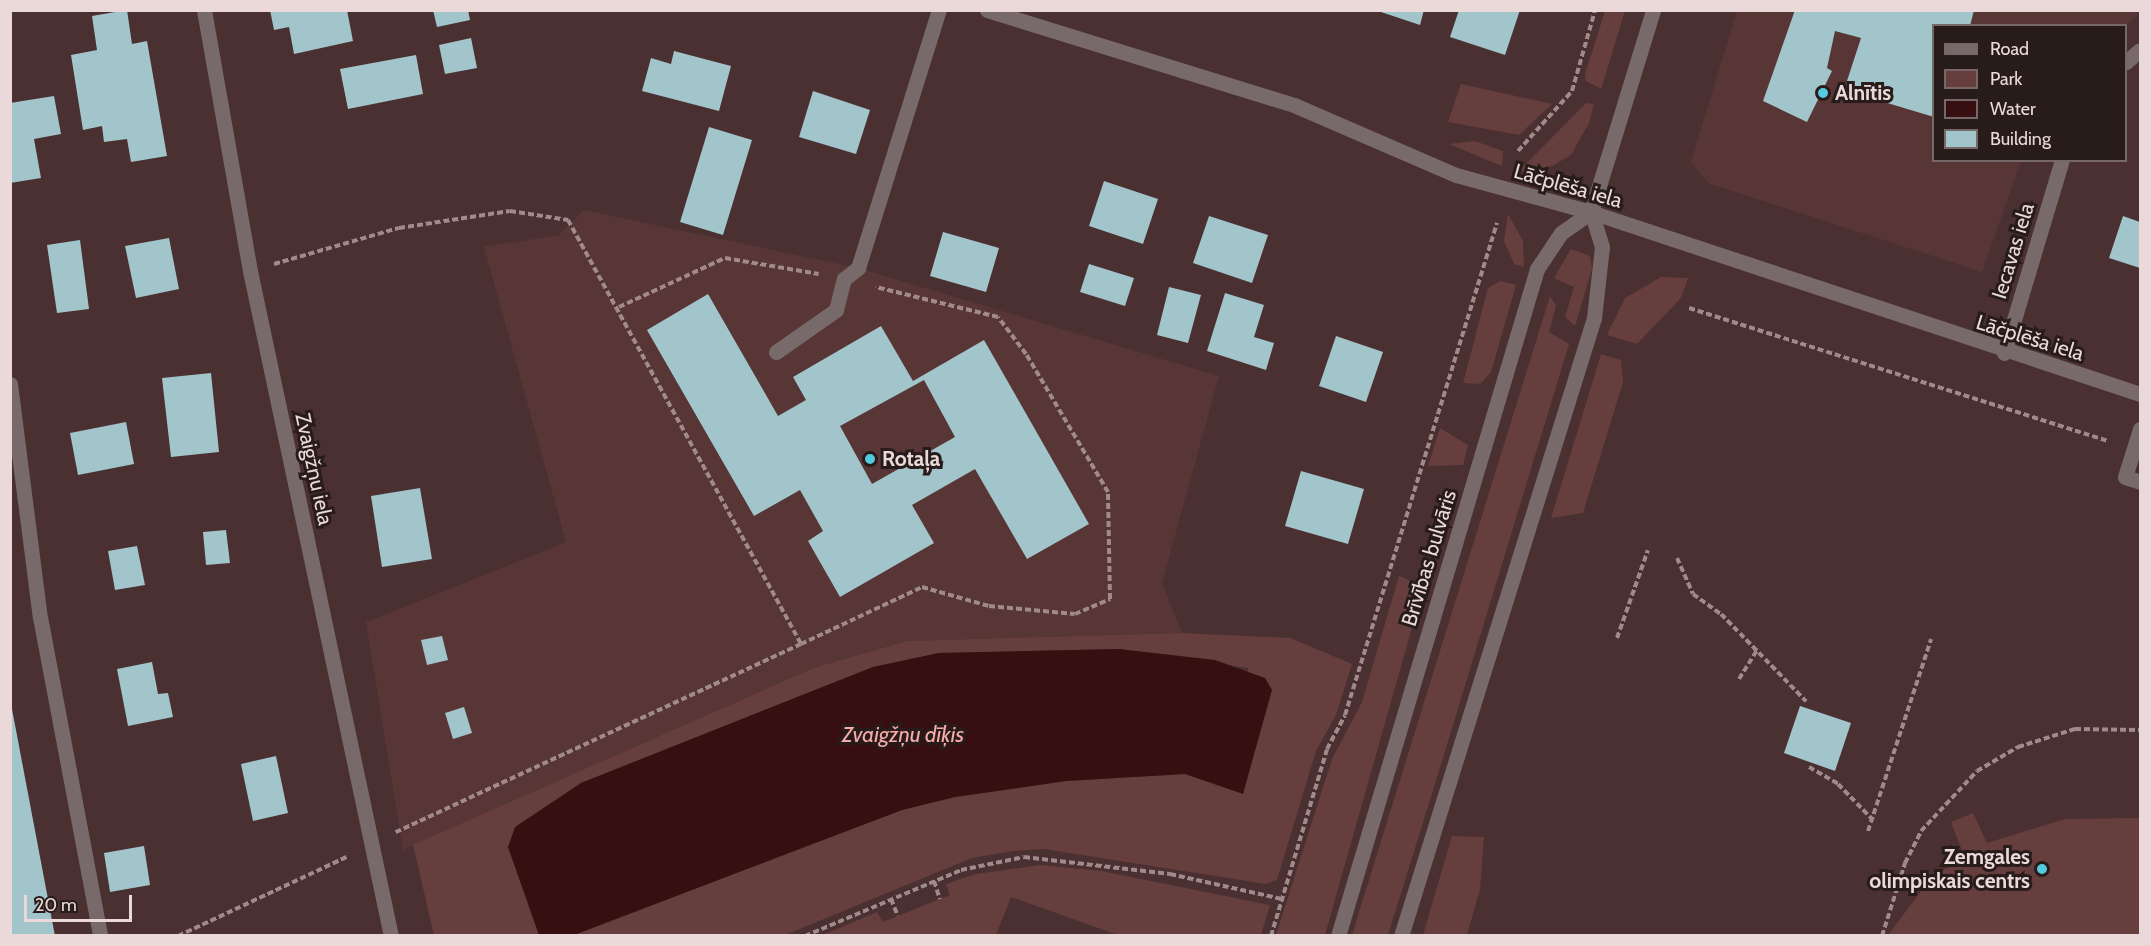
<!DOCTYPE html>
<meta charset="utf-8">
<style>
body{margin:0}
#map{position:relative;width:2151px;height:946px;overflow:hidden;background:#4a3030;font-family:Cabin,sans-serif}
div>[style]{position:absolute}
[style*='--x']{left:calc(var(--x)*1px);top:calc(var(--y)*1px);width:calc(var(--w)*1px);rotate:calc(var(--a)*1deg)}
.built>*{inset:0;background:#583636}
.green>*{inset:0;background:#673e3e}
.water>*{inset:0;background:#370f11}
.building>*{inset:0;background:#a2c5cb}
.path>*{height:4px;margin-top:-2px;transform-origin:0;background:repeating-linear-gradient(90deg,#a08a8a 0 6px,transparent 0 9px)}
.lane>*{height:15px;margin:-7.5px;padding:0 7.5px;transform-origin:7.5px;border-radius:7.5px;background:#786a6a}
.street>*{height:15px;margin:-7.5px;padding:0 7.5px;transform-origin:7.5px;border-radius:7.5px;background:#786a6a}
.dots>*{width:16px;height:16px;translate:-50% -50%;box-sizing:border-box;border:3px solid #281c1b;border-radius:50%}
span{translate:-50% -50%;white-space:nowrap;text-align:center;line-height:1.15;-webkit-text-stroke:6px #281c1b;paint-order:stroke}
.poi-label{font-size:21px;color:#ebd9d9;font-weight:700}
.left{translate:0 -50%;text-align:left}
.right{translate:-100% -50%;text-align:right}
.street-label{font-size:21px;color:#ebd9d9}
.water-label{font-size:22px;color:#f9aaaa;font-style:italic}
.frame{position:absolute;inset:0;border:12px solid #ebd9d9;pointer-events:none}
.legend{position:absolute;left:1932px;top:24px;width:195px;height:138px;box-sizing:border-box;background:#281c1b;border:2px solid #766867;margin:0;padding:8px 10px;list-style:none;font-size:18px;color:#ebd9d9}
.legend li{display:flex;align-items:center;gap:12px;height:30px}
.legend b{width:30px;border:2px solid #766867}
.scale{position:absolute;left:24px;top:895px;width:108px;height:27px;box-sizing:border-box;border:3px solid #ebd9d9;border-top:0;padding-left:8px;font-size:18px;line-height:21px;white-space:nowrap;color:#ebd9d9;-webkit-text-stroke:4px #281c1b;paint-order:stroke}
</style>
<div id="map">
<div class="built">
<i style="clip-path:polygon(1737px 11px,2140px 11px,2140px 13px,2125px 25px,1934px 26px,1934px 160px,2021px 161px,1982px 272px,1708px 183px,1691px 162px)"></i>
<i style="clip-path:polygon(584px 210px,858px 268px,1219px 376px,1162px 583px,1182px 633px,907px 641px,812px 668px,403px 850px,366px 622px,566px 542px,484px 247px,559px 235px)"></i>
</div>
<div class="green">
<i style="clip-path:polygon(1605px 11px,1625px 11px,1601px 89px,1586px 81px,1585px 74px)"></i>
<i style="clip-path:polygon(1461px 84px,1552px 104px,1519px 135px,1448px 122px)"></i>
<i style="clip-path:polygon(1586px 103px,1594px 104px,1589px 123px,1571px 155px,1545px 170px,1518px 172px)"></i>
<i style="clip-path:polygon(1475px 141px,1503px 151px,1502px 166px,1449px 144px)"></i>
<i style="clip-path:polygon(1508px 214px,1523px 241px,1524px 267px,1514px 264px,1504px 241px)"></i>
<i style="clip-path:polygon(1571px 249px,1590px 256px,1592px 269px,1575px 326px,1565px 317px,1574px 287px,1554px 278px)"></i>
<i style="clip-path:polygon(1661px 277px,1688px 278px,1681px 298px,1637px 344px,1607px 335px,1625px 298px)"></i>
<i style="clip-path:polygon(1500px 281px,1516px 285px,1491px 372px,1480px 384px,1463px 383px,1488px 288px)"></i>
<i style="clip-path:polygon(1550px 296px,1556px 306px,1549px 332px,1569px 344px,1435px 784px,1388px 935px,1352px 935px)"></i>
<i style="clip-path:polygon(1601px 354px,1621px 360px,1623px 382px,1583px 513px,1551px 518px)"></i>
<i style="clip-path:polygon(1440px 428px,1468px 445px,1463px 465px,1428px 466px)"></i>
<i style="clip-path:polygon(1399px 576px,1418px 584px,1422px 592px,1325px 935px,1276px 935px,1332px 759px,1362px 702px)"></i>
<i style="clip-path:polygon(1182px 633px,1290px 638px,1352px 664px,1336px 715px,1316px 751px,1277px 880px,1266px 884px,1044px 849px,1013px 851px,972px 858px,785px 935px,574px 935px,902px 810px,955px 797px,1066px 781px,1185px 774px,1243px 793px,1248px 668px,1119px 649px,939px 653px,873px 667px,581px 783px,508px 847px,539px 935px,434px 935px,413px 845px,813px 668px,907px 641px)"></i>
<i style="clip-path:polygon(1973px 813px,1987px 843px,2065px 819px,2140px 818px,2140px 935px,1888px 935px,1925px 886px,1963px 853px,1951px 822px)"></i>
<i style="clip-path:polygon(1452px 836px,1484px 837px,1480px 889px,1467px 935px,1423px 935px)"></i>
<i style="clip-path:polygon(1040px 865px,1101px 871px,1270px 905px,1261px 935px,1118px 935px,1011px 897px,996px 935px,823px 935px,877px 912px,883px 922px,950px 895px,946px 884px,976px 874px)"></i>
</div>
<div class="water">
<i style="clip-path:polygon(1119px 649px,1215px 660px,1265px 678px,1272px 690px,1243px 794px,1185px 774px,1066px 781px,955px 797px,902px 810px,574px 935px,539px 935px,508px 847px,515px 827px,581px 783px,873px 667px,939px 653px)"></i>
</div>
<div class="building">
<i style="clip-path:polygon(127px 10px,132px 44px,147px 41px,167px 156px,131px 162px,127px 139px,104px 142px,102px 126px,83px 130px,71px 55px,97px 50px,92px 16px)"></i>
<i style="clip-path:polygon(270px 10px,347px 10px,353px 41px,294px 54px,289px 27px,274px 30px)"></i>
<i style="clip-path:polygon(433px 10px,468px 10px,470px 20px,437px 27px)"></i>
<i style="clip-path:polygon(1375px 10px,1424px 10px,1420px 25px)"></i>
<i style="clip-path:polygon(1459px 10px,1520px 10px,1505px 55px,1450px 37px)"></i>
<i style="clip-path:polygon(1795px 10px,1974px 10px,1970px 26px,1934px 26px,1934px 117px,1844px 90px,1861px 38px,1835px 31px,1827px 68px,1832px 71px,1807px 122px,1763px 101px)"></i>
<i style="clip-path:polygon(471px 38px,477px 68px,445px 74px,439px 45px)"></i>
<i style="clip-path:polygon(674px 51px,731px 66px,719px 111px,642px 91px,651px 58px,671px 64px)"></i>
<i style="clip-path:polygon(416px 55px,423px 94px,348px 109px,340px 69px)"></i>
<i style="clip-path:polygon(813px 91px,870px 110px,856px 154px,799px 137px)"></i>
<i style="clip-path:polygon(54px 96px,61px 134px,34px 139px,41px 178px,10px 183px,10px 103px)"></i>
<i style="clip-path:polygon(709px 127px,752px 140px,723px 235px,680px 222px)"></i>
<i style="clip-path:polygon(1104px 181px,1158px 199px,1143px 244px,1089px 226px)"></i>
<i style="clip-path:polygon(1209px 216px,1268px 235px,1252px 283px,1193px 263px)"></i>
<i style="clip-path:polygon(2123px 216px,2140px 222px,2140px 268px,2109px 258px)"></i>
<i style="clip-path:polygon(943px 232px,999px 248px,986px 292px,930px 276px)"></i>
<i style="clip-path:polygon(169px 238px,179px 289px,136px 298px,125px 246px)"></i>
<i style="clip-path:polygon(80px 240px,89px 309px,57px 313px,47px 245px)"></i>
<i style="clip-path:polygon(1089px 264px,1134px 278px,1125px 306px,1080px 292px)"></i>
<i style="clip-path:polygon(1169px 287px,1201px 295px,1188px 343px,1157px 335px)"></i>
<i style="clip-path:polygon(1225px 293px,1264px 305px,1254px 337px,1274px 343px,1266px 370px,1207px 351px)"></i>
<i style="clip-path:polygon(evenodd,708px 294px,778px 416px,806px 400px,793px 377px,881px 326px,913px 381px,984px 340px,1089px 524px,1027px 559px,975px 469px,912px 505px,934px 543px,840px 597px,808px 541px,823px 531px,800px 490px,754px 516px,647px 330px,708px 294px,924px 380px,955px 437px,872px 484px,840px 426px,924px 380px)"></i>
<i style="clip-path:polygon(1336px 336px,1383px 352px,1366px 402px,1319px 386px)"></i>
<i style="clip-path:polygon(211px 373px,219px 452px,171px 457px,162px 378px)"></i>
<i style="clip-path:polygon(126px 422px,134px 464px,78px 475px,70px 433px)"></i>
<i style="clip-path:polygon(1301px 471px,1364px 489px,1348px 544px,1285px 526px)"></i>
<i style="clip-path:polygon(420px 488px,432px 559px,382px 567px,371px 496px)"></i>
<i style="clip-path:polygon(226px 530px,230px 563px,206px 565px,203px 532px)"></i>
<i style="clip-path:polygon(137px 546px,145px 585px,115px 590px,108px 551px)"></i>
<i style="clip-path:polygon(442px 636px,448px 660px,427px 665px,421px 640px)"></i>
<i style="clip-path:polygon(152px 662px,158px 694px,168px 693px,173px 717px,128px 726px,117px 669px)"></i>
<i style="clip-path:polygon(1800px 706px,1851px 723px,1835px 771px,1784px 753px)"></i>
<i style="clip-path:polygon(464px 707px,472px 733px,453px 739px,445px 713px)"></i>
<i style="clip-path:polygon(10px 709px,12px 709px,55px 936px,10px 936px)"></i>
<i style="clip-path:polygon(276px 756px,288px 813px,253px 821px,241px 764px)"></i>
<i style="clip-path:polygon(144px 846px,150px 885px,110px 892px,104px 853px)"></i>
</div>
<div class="path">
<i style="--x:1518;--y:151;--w:81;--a:-48"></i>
<i style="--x:1572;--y:91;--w:84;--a:-74.1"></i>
<i style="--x:274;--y:264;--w:130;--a:-16.1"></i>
<i style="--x:399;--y:228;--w:112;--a:-8.7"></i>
<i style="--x:510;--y:211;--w:59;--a:8.8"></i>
<i style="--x:568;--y:220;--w:484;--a:61.2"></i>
<i style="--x:801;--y:644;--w:447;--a:155.1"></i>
<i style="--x:619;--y:307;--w:117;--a:-24.8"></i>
<i style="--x:725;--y:258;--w:95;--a:9.7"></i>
<i style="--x:1689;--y:308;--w:440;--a:17.6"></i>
<i style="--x:1677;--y:558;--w:39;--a:66"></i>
<i style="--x:1693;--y:594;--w:34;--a:36"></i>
<i style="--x:1721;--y:614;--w:122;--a:45.7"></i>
<i style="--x:1617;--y:638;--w:93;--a:-70.6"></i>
<i style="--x:801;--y:644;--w:134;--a:-25.2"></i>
<i style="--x:922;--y:587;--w:70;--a:15.8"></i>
<i style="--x:989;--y:606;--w:86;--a:5.3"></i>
<i style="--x:1075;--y:614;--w:38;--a:-23"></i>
<i style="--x:1110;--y:599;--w:107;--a:-91.1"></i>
<i style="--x:1108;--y:492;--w:161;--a:-120.7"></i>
<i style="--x:1026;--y:354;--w:46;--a:-127.1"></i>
<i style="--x:998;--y:317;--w:126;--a:-166.2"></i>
<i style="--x:1739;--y:679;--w:36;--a:-58"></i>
<i style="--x:1809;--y:767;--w:34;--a:30"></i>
<i style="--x:1838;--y:784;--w:49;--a:45.8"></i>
<i style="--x:1868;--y:831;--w:202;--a:-71.8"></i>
<i style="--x:934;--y:881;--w:19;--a:72"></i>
<i style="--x:891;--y:899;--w:18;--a:68"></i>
<i style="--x:178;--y:936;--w:187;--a:-25.1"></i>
<i style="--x:805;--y:936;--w:169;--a:-22.9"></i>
<i style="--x:961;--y:870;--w:64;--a:-11.7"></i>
<i style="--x:1024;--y:857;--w:147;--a:6.6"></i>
<i style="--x:1170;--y:874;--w:115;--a:12.6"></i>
<i style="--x:1271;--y:936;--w:195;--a:-73.3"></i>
<i style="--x:1327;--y:749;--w:38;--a:-62"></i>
<i style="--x:1345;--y:715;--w:515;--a:-72.83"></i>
<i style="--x:1882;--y:936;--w:77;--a:-72.5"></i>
<i style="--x:1905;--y:863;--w:36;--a:-63"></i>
<i style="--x:1921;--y:831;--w:82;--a:-47"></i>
<i style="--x:1977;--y:771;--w:48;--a:-30.3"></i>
<i style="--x:2018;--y:747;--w:60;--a:-17.5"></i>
<i style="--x:2075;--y:729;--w:65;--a:0.9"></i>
</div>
<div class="lane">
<i style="--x:776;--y:352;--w:73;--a:-35"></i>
<i style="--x:836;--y:310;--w:32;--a:-76"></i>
<i style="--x:844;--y:279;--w:18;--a:-38"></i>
<i style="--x:858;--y:268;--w:270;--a:-72.6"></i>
<i style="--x:10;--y:384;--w:235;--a:82.7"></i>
<i style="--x:40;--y:617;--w:325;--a:79.3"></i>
<i style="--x:2140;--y:429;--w:50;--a:107.4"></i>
<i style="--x:2125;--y:477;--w:16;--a:18"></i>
</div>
<div class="street">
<i style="--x:204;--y:10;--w:265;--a:80"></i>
<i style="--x:250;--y:271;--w:680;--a:78.03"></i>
<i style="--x:987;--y:10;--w:321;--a:17.2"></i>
<i style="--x:1294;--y:105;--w:176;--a:23.4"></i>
<i style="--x:1456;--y:175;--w:140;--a:15.3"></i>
<i style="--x:1591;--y:212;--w:578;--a:18.34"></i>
<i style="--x:2126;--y:62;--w:18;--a:-41"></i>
<i style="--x:2004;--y:353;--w:202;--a:-73.3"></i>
<i style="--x:1338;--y:936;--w:696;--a:-73.39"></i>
<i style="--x:1537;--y:269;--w:43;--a:-56.3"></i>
<i style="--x:1561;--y:233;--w:37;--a:-35"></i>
<i style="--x:1401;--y:936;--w:647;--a:-72.66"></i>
<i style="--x:1594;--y:318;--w:71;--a:-83.6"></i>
<i style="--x:1602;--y:247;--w:37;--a:-107"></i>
<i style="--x:1591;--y:212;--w:211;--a:-72.9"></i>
</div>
<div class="dots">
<i style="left:1823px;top:93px;background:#54cade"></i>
<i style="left:870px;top:459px;background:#54cade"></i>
<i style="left:2042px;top:869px;background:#54cade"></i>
</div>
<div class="poi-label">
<span class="left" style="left:1835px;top:93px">Alnītis</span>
<span class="left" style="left:882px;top:459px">Rotaļa</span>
<span class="right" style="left:2030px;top:869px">Zemgales<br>olimpiskais centrs</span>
</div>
<div class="street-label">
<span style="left:1568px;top:186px;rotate:16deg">Lāčplēša iela</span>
<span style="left:2013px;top:251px;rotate:-73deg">Iecavas iela</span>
<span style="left:2030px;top:338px;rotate:17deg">Lāčplēša iela</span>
<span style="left:314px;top:469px;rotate:78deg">Zvaigžņu iela</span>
<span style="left:1429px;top:558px;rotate:-73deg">Brīvības bulvāris</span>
</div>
<div class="water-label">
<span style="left:903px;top:735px">Zvaigžņu dīķis</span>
</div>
<div class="frame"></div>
<ul class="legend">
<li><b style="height:8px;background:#786a6a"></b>Road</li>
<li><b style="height:16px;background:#673e3e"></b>Park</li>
<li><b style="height:16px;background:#370f11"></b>Water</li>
<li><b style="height:16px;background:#a2c5cb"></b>Building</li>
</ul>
<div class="scale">20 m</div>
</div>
